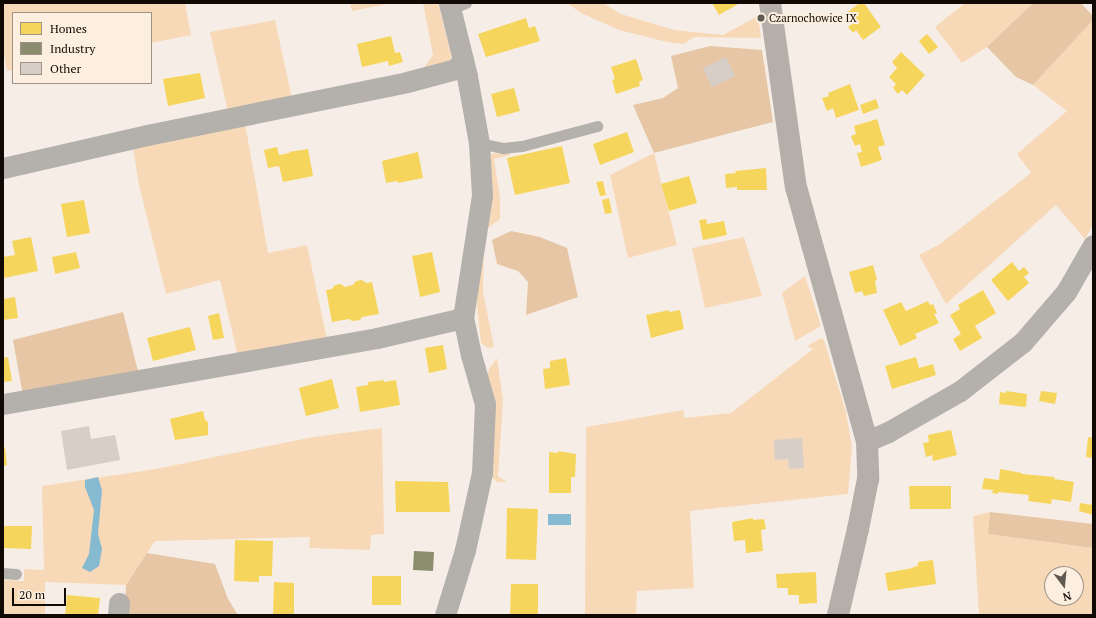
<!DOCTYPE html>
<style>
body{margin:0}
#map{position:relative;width:1096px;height:618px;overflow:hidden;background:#f6eee6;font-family:"PT Serif",serif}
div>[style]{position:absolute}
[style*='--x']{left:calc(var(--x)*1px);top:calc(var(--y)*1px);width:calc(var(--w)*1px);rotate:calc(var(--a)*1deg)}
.green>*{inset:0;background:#f7d9b8}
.forest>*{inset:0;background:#e6c6a5}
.water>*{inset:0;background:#86bad0}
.homes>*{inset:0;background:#f6d55c}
.industry>*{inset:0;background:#8c8c6e}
.building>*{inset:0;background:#d7cfc7}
.lane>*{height:11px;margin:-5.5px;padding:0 5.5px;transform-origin:5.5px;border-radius:5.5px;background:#b4b0ac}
.street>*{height:21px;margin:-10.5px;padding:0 10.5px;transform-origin:10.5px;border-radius:10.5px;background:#b4b0ac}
.secondary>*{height:22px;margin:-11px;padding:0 11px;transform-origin:11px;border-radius:11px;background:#b5afaa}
.dots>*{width:11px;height:11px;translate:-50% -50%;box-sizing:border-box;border:2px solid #fcefe0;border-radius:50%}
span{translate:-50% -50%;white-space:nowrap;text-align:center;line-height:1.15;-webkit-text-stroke:4px #fcefe0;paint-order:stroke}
.poi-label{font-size:11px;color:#110a04}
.left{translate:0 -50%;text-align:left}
.frame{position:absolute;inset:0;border:4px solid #110a04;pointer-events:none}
.legend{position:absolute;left:12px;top:12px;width:140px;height:72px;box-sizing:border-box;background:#fcefe0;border:1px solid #9e9388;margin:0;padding:5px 7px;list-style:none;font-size:12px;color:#110a04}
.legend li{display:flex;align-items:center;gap:8px;height:20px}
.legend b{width:20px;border:1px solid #9e9388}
.north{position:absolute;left:1044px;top:566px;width:40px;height:40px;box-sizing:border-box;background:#fcefe0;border:1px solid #9e9388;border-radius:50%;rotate:164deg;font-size:11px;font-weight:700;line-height:16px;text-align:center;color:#110a04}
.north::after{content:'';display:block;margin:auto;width:14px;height:18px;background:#615a53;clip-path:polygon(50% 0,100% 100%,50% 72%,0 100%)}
.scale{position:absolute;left:12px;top:588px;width:54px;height:18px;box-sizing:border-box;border:2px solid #110a04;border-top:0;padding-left:5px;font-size:12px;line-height:14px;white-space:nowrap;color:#110a04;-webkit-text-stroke:3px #fcefe0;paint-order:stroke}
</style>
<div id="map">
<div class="green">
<i style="clip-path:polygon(3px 3px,185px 3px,191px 35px,151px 43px,151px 13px,13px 13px,13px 70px,7px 71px,3px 49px)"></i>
<i style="clip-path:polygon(350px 3px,393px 3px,352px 11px)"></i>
<i style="clip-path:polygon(423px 3px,438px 3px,451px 55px,450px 61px,421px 72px,433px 55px)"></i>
<i style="clip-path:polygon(567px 3px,603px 3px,621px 14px,674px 30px,723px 35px,758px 16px,761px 38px,694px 37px,684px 44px,667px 42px,619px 30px,581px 13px)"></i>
<i style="clip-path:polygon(965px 3px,1033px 3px,987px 47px,962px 63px,935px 27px)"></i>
<i style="clip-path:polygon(275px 20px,292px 99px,228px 112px,210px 32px)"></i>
<i style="clip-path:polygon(1093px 20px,1093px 225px,1085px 239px,1056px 205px,946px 304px,919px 255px,940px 244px,1031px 173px,1017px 154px,1067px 111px,1033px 85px)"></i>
<i style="clip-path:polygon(245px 123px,268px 253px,307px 245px,327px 339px,238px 357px,220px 280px,166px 294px,139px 185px,133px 147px)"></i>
<i style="clip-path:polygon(510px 151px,510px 155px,494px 159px,500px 197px,500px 219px,484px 231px,483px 292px,494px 347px,488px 348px,481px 343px,476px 296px,487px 159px,491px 154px)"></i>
<i style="clip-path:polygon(654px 153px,677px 245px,628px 258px,610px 175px)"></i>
<i style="clip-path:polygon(744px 237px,762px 296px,705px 308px,692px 248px)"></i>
<i style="clip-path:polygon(805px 276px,821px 326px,795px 341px,782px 293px)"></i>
<i style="clip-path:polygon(821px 338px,824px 340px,846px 412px,852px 447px,848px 494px,690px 511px,694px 588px,637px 591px,636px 615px,585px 615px,586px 427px,684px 410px,684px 418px,731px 413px,813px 349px,807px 346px)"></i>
<i style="clip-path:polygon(497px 358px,503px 400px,498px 476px,507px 482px,497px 482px,489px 474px,487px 378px,489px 369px)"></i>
<i style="clip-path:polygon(382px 428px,384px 534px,371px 535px,370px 550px,309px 548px,310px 537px,155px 541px,126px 585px,45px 582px,45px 615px,3px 615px,3px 580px,24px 581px,24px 569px,44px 570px,42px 486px,156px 469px,313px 437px)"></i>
<i style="clip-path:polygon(evenodd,990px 512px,989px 534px,1093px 548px,1093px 615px,979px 615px,973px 516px,990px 512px,1052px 574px,1076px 574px,1076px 598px,1052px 598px,1052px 574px)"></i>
</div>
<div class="forest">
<i style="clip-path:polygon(1033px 3px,1081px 3px,1093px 16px,1093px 20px,1033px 85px,1016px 77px,987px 47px)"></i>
<i style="clip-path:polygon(710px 46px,762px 50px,773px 122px,654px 153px,633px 105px,663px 98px,678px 88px,671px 56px)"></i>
<i style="clip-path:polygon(511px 231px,540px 237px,567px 248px,578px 297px,526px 315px,528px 282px,518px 271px,497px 264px,492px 240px)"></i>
<i style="clip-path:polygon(123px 312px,139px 375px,23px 395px,13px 340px)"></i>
<i style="clip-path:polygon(990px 512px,1093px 524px,1093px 548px,988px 534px)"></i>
<i style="clip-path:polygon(147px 553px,215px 564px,228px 599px,238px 615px,125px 615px,126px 585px)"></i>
</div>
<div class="water">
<i style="clip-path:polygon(98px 477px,102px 490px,98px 534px,102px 549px,99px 566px,90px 572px,82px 568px,89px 554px,94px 510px,85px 487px,85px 480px)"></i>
<i style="clip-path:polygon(548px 514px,571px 514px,571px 525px,548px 525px)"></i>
</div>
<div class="homes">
<i style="clip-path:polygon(712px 3px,740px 3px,719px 15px)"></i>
<i style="clip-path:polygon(860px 3px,864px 3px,881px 27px,863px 40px,856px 30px,853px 33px,848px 27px,852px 24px,845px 14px)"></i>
<i style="clip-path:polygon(526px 18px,529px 28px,535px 26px,540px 41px,486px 57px,478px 34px)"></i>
<i style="clip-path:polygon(927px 34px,938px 47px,929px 54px,919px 41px)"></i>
<i style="clip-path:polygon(391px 36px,395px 53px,400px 52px,403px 62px,389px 66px,388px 61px,362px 67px,357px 44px)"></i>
<i style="clip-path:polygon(901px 52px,925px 75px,907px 95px,902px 90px,898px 94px,893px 88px,896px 84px,889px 77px,897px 68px,892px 62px)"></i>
<i style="clip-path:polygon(636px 59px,643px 80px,639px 82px,640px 86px,616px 94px,612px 80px,615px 79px,611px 67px)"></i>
<i style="clip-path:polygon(200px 73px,205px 98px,168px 106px,163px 79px)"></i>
<i style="clip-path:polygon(850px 84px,859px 110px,836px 118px,833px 108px,827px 111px,822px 98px,829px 96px,828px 93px)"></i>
<i style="clip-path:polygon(514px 88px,520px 111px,497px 117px,491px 94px)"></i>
<i style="clip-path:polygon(876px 99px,879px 108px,863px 114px,860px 105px)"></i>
<i style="clip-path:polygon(877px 119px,885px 145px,878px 147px,882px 160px,861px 167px,857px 153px,862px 152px,860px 144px,855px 146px,851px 136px,856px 134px,854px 126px)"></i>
<i style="clip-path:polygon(627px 132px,634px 152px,600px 165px,593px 144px)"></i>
<i style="clip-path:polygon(562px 146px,570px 183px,515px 195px,507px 158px)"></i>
<i style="clip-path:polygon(277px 147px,279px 155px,285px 154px,285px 151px,286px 154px,290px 153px,289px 152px,308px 149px,313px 176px,283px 182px,279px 166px,268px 168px,264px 150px)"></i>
<i style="clip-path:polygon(418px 152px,423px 178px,398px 183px,397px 181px,386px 183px,382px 161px)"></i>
<i style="clip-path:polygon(766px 168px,767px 190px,737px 190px,737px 187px,726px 188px,725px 174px,736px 173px,735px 171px)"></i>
<i style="clip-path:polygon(689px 176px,697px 203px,669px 211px,661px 184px)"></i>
<i style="clip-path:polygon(603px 181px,606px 195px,600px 196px,596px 182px)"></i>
<i style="clip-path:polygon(609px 198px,612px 213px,605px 214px,602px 200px)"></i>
<i style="clip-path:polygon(84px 200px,90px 233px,67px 237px,61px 204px)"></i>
<i style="clip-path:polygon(706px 219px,707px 224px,724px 221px,727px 235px,703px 240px,699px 220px)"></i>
<i style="clip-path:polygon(31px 237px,38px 271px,4px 278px,3px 257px,15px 255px,12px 241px)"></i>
<i style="clip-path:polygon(76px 252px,80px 268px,55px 274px,52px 257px)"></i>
<i style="clip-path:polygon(432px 252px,440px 292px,420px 297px,412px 256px)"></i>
<i style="clip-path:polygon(1012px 262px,1019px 271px,1024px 267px,1029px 273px,1024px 277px,1029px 283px,1008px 301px,991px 280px)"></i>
<i style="clip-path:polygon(873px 265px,877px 280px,875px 281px,877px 293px,864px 296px,862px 291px,855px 293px,849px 272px)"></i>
<i style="clip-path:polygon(362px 280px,366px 283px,372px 282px,379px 314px,362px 317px,360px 320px,352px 321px,349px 319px,332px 322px,326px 290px,332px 289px,335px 285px,341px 284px,345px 287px,353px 285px,356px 281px)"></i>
<i style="clip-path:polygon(983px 290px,996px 313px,975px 326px,982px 338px,960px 351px,953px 339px,961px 334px,950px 315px,960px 309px,958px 305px)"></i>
<i style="clip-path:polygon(15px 297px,18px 318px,3px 320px,3px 299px)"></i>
<i style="clip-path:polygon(928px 301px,930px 305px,933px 304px,937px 313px,934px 314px,939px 323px,915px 334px,917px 338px,900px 346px,883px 310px,901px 302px,906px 311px)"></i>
<i style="clip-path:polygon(669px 310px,669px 312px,680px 310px,684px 329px,651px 338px,646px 315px)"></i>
<i style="clip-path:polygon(219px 313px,224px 338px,213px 340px,208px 316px)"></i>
<i style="clip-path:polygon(190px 327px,196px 350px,153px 361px,147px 338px)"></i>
<i style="clip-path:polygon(443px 345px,447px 369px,429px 373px,425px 348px)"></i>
<i style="clip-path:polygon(8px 357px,12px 381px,3px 382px,3px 358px)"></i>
<i style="clip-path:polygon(916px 357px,919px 368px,933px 364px,936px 375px,892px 389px,885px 366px)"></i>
<i style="clip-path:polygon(566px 358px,570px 385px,545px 389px,543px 369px,550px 368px,550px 361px)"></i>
<i style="clip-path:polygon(332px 379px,339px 408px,306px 416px,299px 388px)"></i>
<i style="clip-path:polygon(384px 380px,384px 382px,396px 380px,400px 405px,360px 412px,356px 387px,368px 385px,368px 382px)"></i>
<i style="clip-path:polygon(1006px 391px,1027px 394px,1026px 407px,999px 404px,1000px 392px,1006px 393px)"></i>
<i style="clip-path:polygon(1041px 391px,1057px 393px,1055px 404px,1039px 401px)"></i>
<i style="clip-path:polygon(203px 411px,205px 420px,208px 422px,208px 435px,175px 440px,170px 419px)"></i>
<i style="clip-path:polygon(951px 430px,957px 455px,933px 461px,932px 455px,926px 457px,923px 443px,929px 442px,928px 435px)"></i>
<i style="clip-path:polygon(1088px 437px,1093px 438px,1093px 458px,1086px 457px)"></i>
<i style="clip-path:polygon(5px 447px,7px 465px,3px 466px,3px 448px)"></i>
<i style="clip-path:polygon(558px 451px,576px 454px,575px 477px,571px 477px,571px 493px,549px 493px,549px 452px,558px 453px)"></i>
<i style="clip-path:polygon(1000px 469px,1022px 473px,1022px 474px,1055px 477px,1054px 479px,1074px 482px,1071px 502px,1052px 499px,1051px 504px,1028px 501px,1029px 495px,998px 492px,998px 494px,992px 493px,993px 490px,982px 489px,984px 478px,999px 480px)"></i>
<i style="clip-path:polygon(395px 481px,448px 482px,450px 512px,396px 512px)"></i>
<i style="clip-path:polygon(909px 486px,951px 486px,951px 509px,910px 509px)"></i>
<i style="clip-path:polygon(1080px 503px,1093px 505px,1093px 515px,1079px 511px)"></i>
<i style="clip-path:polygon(507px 508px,538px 509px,536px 560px,506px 559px)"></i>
<i style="clip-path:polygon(753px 518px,753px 520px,764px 519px,766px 529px,761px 530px,763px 551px,746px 553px,745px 540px,734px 541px,732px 522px)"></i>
<i style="clip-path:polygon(3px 526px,32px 526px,31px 549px,3px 548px)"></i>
<i style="clip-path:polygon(235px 540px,273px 541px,272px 576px,259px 576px,259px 582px,234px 581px)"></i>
<i style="clip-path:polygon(933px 560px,936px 584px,888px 591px,885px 573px,913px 568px,913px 567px,918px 566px,918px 562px)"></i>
<i style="clip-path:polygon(816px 572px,817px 603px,799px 604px,799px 595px,788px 595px,788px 588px,777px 588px,776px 574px)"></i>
<i style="clip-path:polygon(372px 576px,401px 576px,401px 605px,372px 605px)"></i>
<i style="clip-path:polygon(274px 582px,294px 583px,294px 614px,273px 614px)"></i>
<i style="clip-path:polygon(511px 584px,538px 584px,538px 615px,510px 615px)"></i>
<i style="clip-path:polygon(67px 595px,100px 598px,98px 615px,65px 615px)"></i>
</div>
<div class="industry">
<i style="clip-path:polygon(414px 551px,434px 552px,433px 571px,413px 570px)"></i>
</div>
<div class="building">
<i style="clip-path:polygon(726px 57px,735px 76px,712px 87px,703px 68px)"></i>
<i style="clip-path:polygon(89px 426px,91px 439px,115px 435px,120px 460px,67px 470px,61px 431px)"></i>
<i style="clip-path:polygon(802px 438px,804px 468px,789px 469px,788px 459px,775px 460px,774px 440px)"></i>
</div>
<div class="lane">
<i style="--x:450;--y:9;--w:17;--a:-21"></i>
<i style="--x:479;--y:143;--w:25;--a:12"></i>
<i style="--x:503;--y:148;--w:19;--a:-6"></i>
<i style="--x:522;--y:146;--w:78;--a:-14.9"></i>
<i style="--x:3;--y:573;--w:13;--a:4"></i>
</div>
<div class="street">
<i style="--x:3;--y:168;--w:148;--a:-12.9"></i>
<i style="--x:147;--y:135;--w:265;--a:-11.5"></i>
<i style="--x:407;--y:82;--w:51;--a:-14.9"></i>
<i style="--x:456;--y:69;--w:12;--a:-55"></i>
<i style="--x:3;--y:404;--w:380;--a:-10"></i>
<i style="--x:377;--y:338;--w:88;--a:-13.1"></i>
<i style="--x:867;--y:441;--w:23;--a:-23"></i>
<i style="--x:888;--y:432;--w:83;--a:-29.7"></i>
<i style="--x:960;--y:391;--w:80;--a:-37.9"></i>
<i style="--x:1023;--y:342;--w:66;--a:-49.3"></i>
<i style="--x:1066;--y:292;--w:54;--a:-60.1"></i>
<i style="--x:118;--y:615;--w:12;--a:-85"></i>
<i style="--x:445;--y:615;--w:68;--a:-72.9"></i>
<i style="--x:465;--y:550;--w:79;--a:-77.6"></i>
<i style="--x:482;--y:473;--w:69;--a:-87.5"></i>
<i style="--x:485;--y:404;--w:51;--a:-105.9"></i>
<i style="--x:471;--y:355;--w:38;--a:-102"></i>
<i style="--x:463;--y:318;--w:124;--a:-81.2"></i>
<i style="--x:482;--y:195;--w:52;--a:-93.3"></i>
<i style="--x:479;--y:143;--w:68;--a:-100.2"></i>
<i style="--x:467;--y:76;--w:75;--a:-103.9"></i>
</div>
<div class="secondary">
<i style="--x:770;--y:3;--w:186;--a:82"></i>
<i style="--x:796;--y:187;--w:264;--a:74.4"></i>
<i style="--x:867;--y:441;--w:38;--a:88"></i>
<i style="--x:868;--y:479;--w:51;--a:101.3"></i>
<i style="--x:858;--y:529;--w:88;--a:103.1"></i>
</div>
<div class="dots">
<i style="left:761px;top:18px;background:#615a53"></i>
</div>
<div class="poi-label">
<span class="left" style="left:769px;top:18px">Czarnochowice IX</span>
</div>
<div class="frame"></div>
<ul class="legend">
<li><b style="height:11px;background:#f6d55c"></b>Homes</li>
<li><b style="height:11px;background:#8c8c6e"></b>Industry</li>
<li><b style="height:11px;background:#d7cfc7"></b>Other</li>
</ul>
<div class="north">N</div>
<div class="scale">20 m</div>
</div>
